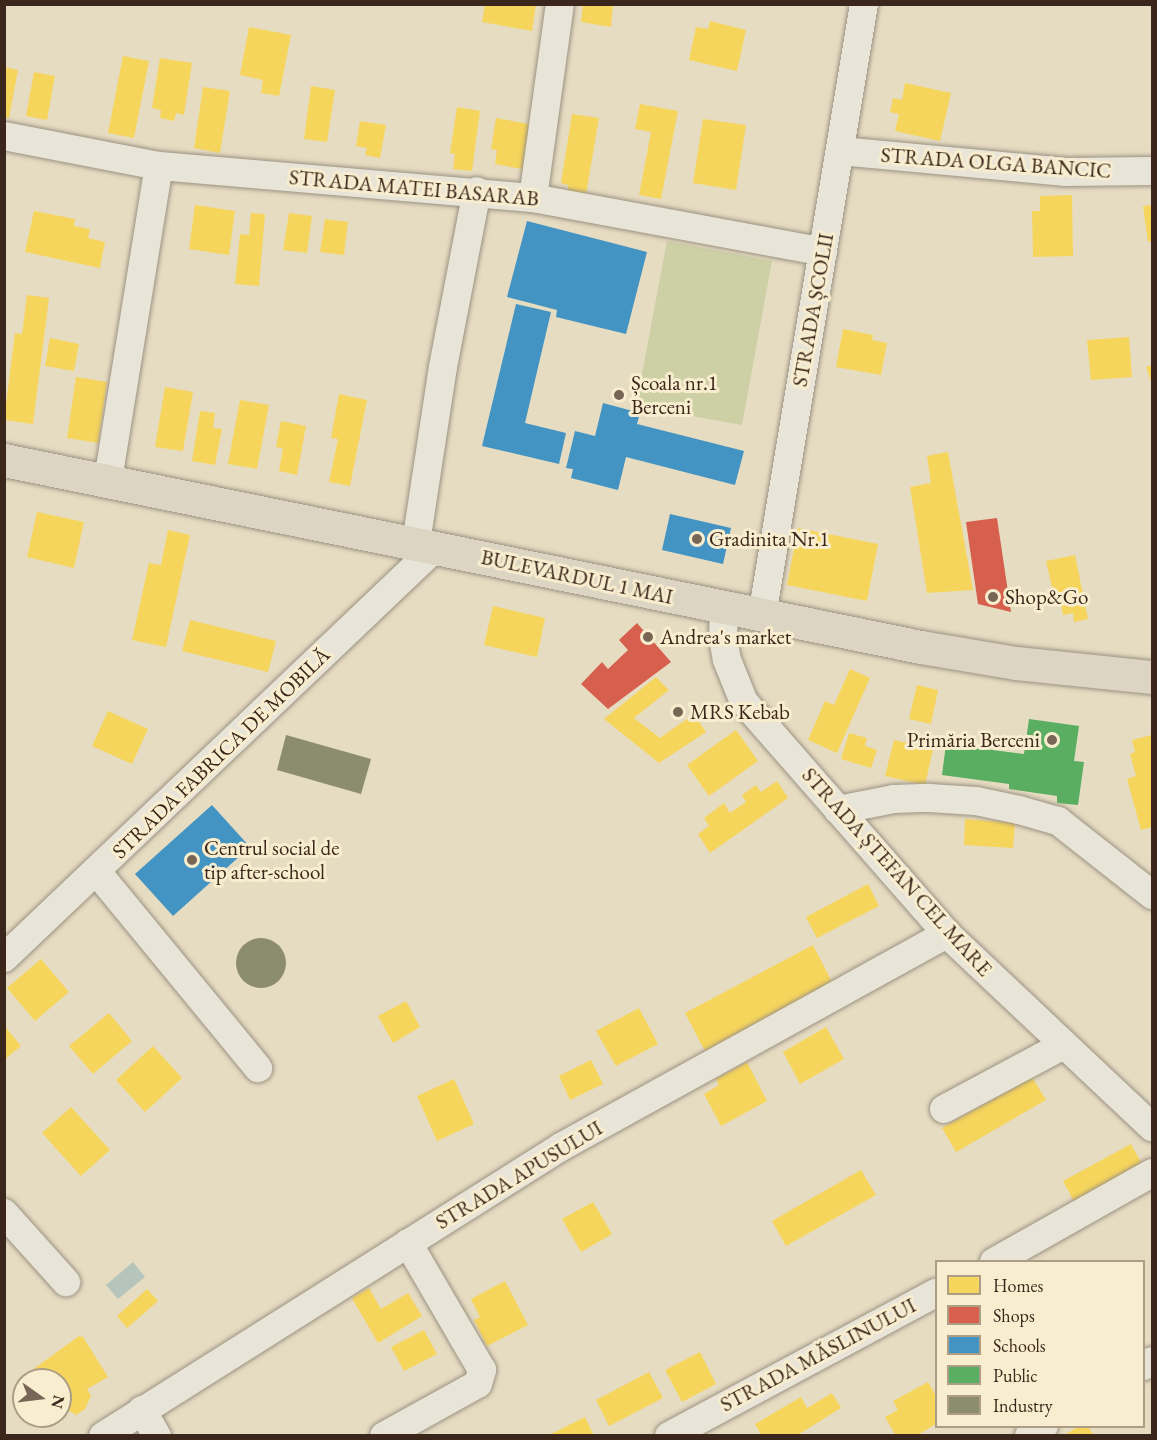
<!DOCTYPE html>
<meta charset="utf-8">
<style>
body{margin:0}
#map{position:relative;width:1157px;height:1440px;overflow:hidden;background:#e6dcc2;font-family:"EB Garamond",serif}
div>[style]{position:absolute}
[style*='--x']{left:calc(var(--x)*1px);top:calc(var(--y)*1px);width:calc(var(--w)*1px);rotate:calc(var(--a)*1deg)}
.green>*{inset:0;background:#cdcfa5}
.water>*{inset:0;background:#b6c5bb}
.homes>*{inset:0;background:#f6d55c}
.shops>*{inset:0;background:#d6604d}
.schools>*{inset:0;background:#4393c3}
.public>*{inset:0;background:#5aae61}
.industry>*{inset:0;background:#8c8c6e}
.round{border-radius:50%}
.roads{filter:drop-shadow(0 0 2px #9b9282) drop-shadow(0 0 2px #9b9282)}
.minor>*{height:28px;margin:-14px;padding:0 14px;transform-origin:14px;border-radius:14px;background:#e9e4d8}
.major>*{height:33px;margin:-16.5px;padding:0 16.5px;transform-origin:16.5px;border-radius:16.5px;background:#ddd5c3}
.dots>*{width:16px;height:16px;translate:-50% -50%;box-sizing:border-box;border:3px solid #f8edce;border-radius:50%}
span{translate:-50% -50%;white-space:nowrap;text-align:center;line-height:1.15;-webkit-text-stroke:6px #f8edce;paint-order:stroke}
.street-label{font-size:21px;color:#3b261b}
.poi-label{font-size:21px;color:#3b261b}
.left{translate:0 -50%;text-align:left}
.right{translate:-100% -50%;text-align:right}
.frame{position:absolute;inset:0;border:6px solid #3b261b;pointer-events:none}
.legend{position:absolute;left:935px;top:1260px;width:210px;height:168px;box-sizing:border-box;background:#f8edce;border:2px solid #ac9d86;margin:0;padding:8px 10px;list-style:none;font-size:18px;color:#3b261b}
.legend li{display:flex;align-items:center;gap:12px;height:30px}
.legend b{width:30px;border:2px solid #ac9d86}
.north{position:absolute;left:12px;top:1368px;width:60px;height:60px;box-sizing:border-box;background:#f8edce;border:2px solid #ac9d86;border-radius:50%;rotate:104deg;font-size:16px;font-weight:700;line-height:24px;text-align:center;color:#3b261b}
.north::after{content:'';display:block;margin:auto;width:21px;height:27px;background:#765;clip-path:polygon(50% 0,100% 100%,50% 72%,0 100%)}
</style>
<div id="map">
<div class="green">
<i style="clip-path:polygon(667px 241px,772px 261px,742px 425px,636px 406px)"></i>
</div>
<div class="water">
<i style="clip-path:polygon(133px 1262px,145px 1277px,118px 1299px,106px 1285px)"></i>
</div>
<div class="homes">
<i style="clip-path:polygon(485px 4px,536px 4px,532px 31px,482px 22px)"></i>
<i style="clip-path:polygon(583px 4px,613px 4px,611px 27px,581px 22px)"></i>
<i style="clip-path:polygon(710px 21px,746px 30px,737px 71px,689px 60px,696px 27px,708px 29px)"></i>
<i style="clip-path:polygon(249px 27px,291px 35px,279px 96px,261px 93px,263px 80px,240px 75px)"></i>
<i style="clip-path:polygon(123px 56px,149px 61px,134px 138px,108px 133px)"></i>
<i style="clip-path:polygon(160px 58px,192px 63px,184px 115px,176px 113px,174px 121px,160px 118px,161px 110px,152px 108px)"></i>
<i style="clip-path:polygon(4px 67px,18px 70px,9px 118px,4px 117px)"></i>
<i style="clip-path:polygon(34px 72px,55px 76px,47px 120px,26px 116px)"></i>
<i style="clip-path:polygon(905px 83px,951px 93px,940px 141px,895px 131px,899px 114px,890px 112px,893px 98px,902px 100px)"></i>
<i style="clip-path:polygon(311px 86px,335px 90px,327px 142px,304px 139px)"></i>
<i style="clip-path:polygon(203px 87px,230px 91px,220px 153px,194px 148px)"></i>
<i style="clip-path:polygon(640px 104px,678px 111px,661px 199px,639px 195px,651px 132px,635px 129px)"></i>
<i style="clip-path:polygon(457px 107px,480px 111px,472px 171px,453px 169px,455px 154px,450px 153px)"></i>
<i style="clip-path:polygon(572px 114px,599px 118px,586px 194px,568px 191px,568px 185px,561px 183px)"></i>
<i style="clip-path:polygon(496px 118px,529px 124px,522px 169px,495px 164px,497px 150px,491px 149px)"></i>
<i style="clip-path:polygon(703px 119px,746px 125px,736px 190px,693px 183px)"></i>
<i style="clip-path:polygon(360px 121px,386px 125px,380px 158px,365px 155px,367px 148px,356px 146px)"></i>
<i style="clip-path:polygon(1072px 195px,1073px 256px,1033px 257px,1032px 211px,1040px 211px,1040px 196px)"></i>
<i style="clip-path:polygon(195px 205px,235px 211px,229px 255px,189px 249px)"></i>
<i style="clip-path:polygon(1152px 205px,1152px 241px,1148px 242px,1143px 206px)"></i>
<i style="clip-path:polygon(34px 211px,75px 219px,74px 226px,90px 229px,88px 238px,105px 242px,100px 268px,25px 252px)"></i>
<i style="clip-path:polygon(251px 213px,265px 214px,259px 286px,235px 284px,240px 234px,249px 235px)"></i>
<i style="clip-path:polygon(289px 213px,312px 216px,307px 253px,283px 250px)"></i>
<i style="clip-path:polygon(325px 219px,348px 222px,344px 255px,320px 252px)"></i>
<i style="clip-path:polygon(27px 295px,49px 298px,33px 424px,4px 420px,15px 333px,22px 334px)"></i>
<i style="clip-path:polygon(843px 329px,873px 335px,872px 340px,887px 343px,881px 375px,836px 367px)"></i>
<i style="clip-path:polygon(1129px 337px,1132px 377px,1091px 380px,1087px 340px)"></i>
<i style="clip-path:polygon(50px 338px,79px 344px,74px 371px,45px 366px)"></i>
<i style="clip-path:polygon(1152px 365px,1152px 384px,1146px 367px)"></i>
<i style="clip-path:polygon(76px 377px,107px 382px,98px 443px,67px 438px)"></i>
<i style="clip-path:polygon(165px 387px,193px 392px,183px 451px,155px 447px)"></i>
<i style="clip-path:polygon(339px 394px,367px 400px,350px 486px,329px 482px,338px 439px,331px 438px)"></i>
<i style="clip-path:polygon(240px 400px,269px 405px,257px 469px,228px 464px)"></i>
<i style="clip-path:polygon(200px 411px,215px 413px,213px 428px,222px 429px,215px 465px,192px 461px)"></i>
<i style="clip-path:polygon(281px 421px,306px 426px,297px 475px,279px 471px,283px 448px,276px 447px)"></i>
<i style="clip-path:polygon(948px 452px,973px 590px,927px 593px,910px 487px,931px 483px,927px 456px)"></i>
<i style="clip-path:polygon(37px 512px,84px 522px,74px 568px,27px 557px)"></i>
<i style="clip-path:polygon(798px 528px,878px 544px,867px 601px,787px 585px)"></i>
<i style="clip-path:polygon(168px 530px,190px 535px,166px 647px,132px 640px,149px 563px,161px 565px)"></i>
<i style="clip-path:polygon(1075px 555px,1088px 619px,1074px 622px,1073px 613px,1063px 615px,1059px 595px,1054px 596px,1046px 561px)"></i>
<i style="clip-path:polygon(493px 606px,545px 618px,537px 657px,484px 645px)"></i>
<i style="clip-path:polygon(190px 620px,276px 641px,268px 672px,182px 651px)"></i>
<i style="clip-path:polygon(850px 669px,870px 678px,837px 753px,808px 740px,825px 701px,834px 705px)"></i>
<i style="clip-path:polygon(656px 677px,669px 690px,634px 718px,660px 738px,694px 714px,706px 732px,659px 763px,604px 719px)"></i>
<i style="clip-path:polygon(917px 685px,938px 690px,931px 724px,909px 719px)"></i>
<i style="clip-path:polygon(108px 711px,148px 729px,132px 764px,92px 746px)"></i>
<i style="clip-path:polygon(736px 730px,758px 761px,709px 796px,687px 765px)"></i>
<i style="clip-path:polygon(849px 733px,867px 738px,865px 746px,877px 750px,871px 768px,841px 759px)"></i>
<i style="clip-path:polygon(1152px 735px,1152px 827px,1141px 830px,1127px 779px,1136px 776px,1130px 754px,1135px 752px,1132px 740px)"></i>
<i style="clip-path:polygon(894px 740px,933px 749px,925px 785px,885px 776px)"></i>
<i style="clip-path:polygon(777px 781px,788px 798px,710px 853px,698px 834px,709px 826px,704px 818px,724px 803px,730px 813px,746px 802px,742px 795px,756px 785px,761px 792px)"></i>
<i style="clip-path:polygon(965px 819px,1015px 823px,1013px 848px,964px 845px)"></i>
<i style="clip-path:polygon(868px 884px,879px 906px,817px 938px,806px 917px)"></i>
<i style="clip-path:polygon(813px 945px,833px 984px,705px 1051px,685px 1013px)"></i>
<i style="clip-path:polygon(41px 959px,69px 992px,35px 1021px,7px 988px)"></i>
<i style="clip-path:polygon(406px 1001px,420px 1027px,393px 1043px,378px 1016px)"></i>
<i style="clip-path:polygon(639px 1008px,658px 1044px,616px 1066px,596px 1031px)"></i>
<i style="clip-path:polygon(109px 1013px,132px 1041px,93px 1074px,69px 1046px)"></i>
<i style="clip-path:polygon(4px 1025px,21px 1046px,4px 1060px)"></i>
<i style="clip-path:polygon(826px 1027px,844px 1059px,800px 1084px,783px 1052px)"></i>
<i style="clip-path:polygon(153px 1046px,182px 1078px,145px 1112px,116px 1080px)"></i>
<i style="clip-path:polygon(591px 1060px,603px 1084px,570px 1100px,559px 1076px)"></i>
<i style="clip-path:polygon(747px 1062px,767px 1101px,721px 1126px,704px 1094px,719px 1085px,716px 1079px)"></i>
<i style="clip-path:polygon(1032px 1077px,1046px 1100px,956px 1152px,942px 1128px)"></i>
<i style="clip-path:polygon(454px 1079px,474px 1124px,437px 1141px,417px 1096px)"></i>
<i style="clip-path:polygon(71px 1107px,110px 1150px,81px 1176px,42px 1133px)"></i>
<i style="clip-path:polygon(1131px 1144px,1144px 1168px,1076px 1205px,1063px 1181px)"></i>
<i style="clip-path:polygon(861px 1170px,876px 1195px,786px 1246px,772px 1221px)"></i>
<i style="clip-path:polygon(593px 1202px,612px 1234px,581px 1252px,562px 1219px)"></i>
<i style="clip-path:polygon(505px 1281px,528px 1325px,487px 1346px,474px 1320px,480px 1317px,471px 1299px)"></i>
<i style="clip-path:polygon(369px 1288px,381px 1309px,408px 1293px,422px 1316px,378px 1343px,352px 1298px)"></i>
<i style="clip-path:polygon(147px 1289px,158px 1301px,127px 1328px,117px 1316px)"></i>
<i style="clip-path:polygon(424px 1330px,437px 1354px,404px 1371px,391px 1347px)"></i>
<i style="clip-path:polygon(79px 1336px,83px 1337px,108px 1377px,87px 1389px,91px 1396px,85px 1409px,76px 1415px,68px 1410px,63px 1413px,60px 1380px,24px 1380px,24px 1409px,21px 1409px,15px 1400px,21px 1388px,17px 1381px)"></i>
<i style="clip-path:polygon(700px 1352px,716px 1384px,682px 1402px,665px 1370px)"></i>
<i style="clip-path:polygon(649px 1372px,663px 1398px,609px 1426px,596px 1400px)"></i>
<i style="clip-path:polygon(928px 1382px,936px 1396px,936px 1424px,916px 1436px,896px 1436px,885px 1417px,898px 1410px,893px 1401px)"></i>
<i style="clip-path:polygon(832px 1393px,841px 1408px,796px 1436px,762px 1436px,755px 1424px,801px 1397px,807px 1408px)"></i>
<i style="clip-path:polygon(585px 1417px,594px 1436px,547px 1436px)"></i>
<i style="clip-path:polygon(1079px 1426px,1088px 1426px,1094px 1436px,1063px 1436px)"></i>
</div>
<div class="shops">
<i style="clip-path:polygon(997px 518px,1011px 612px,978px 604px,966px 522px)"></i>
<i style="clip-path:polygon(637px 623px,671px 662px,608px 709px,581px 684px,602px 662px,608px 669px,628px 650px,619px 640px)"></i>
</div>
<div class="schools">
<i style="clip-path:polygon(527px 221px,647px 252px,626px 334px,556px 317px,557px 310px,507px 297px)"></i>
<i style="clip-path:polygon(516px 304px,551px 312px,525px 423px,566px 433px,559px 464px,482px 446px)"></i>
<i style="clip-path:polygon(603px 403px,640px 413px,637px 424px,744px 451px,735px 485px,626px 457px,618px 490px,571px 478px,573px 469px,566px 468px,575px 431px,595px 436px)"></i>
<i style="clip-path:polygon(670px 514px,731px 528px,723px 564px,662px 550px)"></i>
<i style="clip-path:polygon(212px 805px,250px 847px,173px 916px,135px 874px)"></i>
</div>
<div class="public">
<i style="clip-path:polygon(1029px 719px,1079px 726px,1074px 761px,1084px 762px,1078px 805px,1057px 803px,1057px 796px,1009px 789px,1009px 784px,942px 775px,946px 744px,1024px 754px)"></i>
</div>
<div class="industry">
<i style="clip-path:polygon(286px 735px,371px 759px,361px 794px,277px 770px)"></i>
<i class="round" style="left:236px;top:938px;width:50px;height:50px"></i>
</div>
<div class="roads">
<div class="minor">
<i style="--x:4;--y:136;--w:158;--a:11"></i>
<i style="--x:159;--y:166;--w:375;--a:4.9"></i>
<i style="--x:533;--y:198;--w:295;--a:10.5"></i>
<i style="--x:840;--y:151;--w:227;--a:5.3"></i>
<i style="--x:1066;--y:172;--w:86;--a:-0.7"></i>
<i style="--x:533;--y:198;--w:196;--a:-82.1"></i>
<i style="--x:108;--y:480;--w:318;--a:-80.8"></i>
<i style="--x:416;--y:543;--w:178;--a:-81.3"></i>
<i style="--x:443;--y:367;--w:179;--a:-79.1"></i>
<i style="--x:724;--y:608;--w:30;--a:92"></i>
<i style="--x:723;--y:638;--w:22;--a:80"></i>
<i style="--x:727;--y:660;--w:45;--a:68"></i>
<i style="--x:744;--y:702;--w:308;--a:48.8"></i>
<i style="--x:947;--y:934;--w:282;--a:43.3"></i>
<i style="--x:762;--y:616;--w:620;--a:-80.54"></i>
<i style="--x:838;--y:810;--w:57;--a:-11.1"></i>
<i style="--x:894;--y:799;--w:35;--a:-2"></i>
<i style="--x:929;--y:798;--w:47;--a:3.7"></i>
<i style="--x:976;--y:801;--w:44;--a:11.8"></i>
<i style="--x:1019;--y:810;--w:41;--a:15.8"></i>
<i style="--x:1058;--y:821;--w:120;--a:38.2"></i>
<i style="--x:97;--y:872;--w:254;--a:50.6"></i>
<i style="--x:4;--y:958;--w:596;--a:-43.57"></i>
<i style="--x:944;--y:1109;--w:136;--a:-28.1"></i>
<i style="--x:4;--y:1213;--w:93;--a:48.1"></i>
<i style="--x:994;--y:1262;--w:181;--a:-29.4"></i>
<i style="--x:1144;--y:1366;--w:9;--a:-32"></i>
<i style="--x:142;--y:1410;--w:30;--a:60"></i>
<i style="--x:103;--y:1436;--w:542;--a:-32.25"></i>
<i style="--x:561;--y:1147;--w:441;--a:-28.9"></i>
<i style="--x:384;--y:1436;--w:107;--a:-29"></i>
<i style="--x:478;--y:1384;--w:15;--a:-74"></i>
<i style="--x:482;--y:1370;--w:147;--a:-120.2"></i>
<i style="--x:669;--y:1436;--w:303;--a:-28.2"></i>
<i style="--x:1029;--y:1436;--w:18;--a:-34"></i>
</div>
<div class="major">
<i style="--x:4;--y:460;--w:936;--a:11.53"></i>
<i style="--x:921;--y:647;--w:96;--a:9.6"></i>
<i style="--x:1016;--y:663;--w:137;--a:5.9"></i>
</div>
</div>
<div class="dots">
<i style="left:619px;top:395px;background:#765"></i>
<i style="left:697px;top:539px;background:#765"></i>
<i style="left:993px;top:597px;background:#765"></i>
<i style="left:648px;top:637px;background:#765"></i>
<i style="left:678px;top:712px;background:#765"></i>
<i style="left:1052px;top:740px;background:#765"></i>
<i style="left:192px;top:860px;background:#765"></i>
</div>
<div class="street-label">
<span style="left:996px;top:163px;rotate:4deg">STRADA OLGA BANCIC</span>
<span style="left:414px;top:188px;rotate:5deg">STRADA MATEI BASARAB</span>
<span style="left:813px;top:310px;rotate:-80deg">STRADA ȘCOLII</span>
<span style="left:577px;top:577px;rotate:12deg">BULEVARDUL 1 MAI</span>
<span style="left:221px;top:753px;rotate:-44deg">STRADA FABRICA DE MOBILĂ</span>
<span style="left:897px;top:872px;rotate:48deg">STRADA ȘTEFAN CEL MARE</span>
<span style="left:519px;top:1175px;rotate:-31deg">STRADA APUSULUI</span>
<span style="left:818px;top:1355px;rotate:-28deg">STRADA MĂSLINULUI</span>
</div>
<div class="poi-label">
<span class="left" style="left:631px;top:395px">Școala nr.1<br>Berceni</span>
<span class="left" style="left:709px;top:539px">Gradinita Nr.1</span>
<span class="left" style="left:1005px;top:597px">Shop&amp;Go</span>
<span class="left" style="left:660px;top:637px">Andrea's market</span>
<span class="left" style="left:690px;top:712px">MRS Kebab</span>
<span class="right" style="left:1040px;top:740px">Primăria Berceni</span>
<span class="left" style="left:204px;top:860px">Centrul social de<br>tip after-school</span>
</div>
<div class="frame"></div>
<ul class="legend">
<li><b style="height:16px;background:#f6d55c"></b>Homes</li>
<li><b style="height:16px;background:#d6604d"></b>Shops</li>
<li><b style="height:16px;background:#4393c3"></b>Schools</li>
<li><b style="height:16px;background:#5aae61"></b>Public</li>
<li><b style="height:16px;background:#8c8c6e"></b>Industry</li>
</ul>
<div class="north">N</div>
</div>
